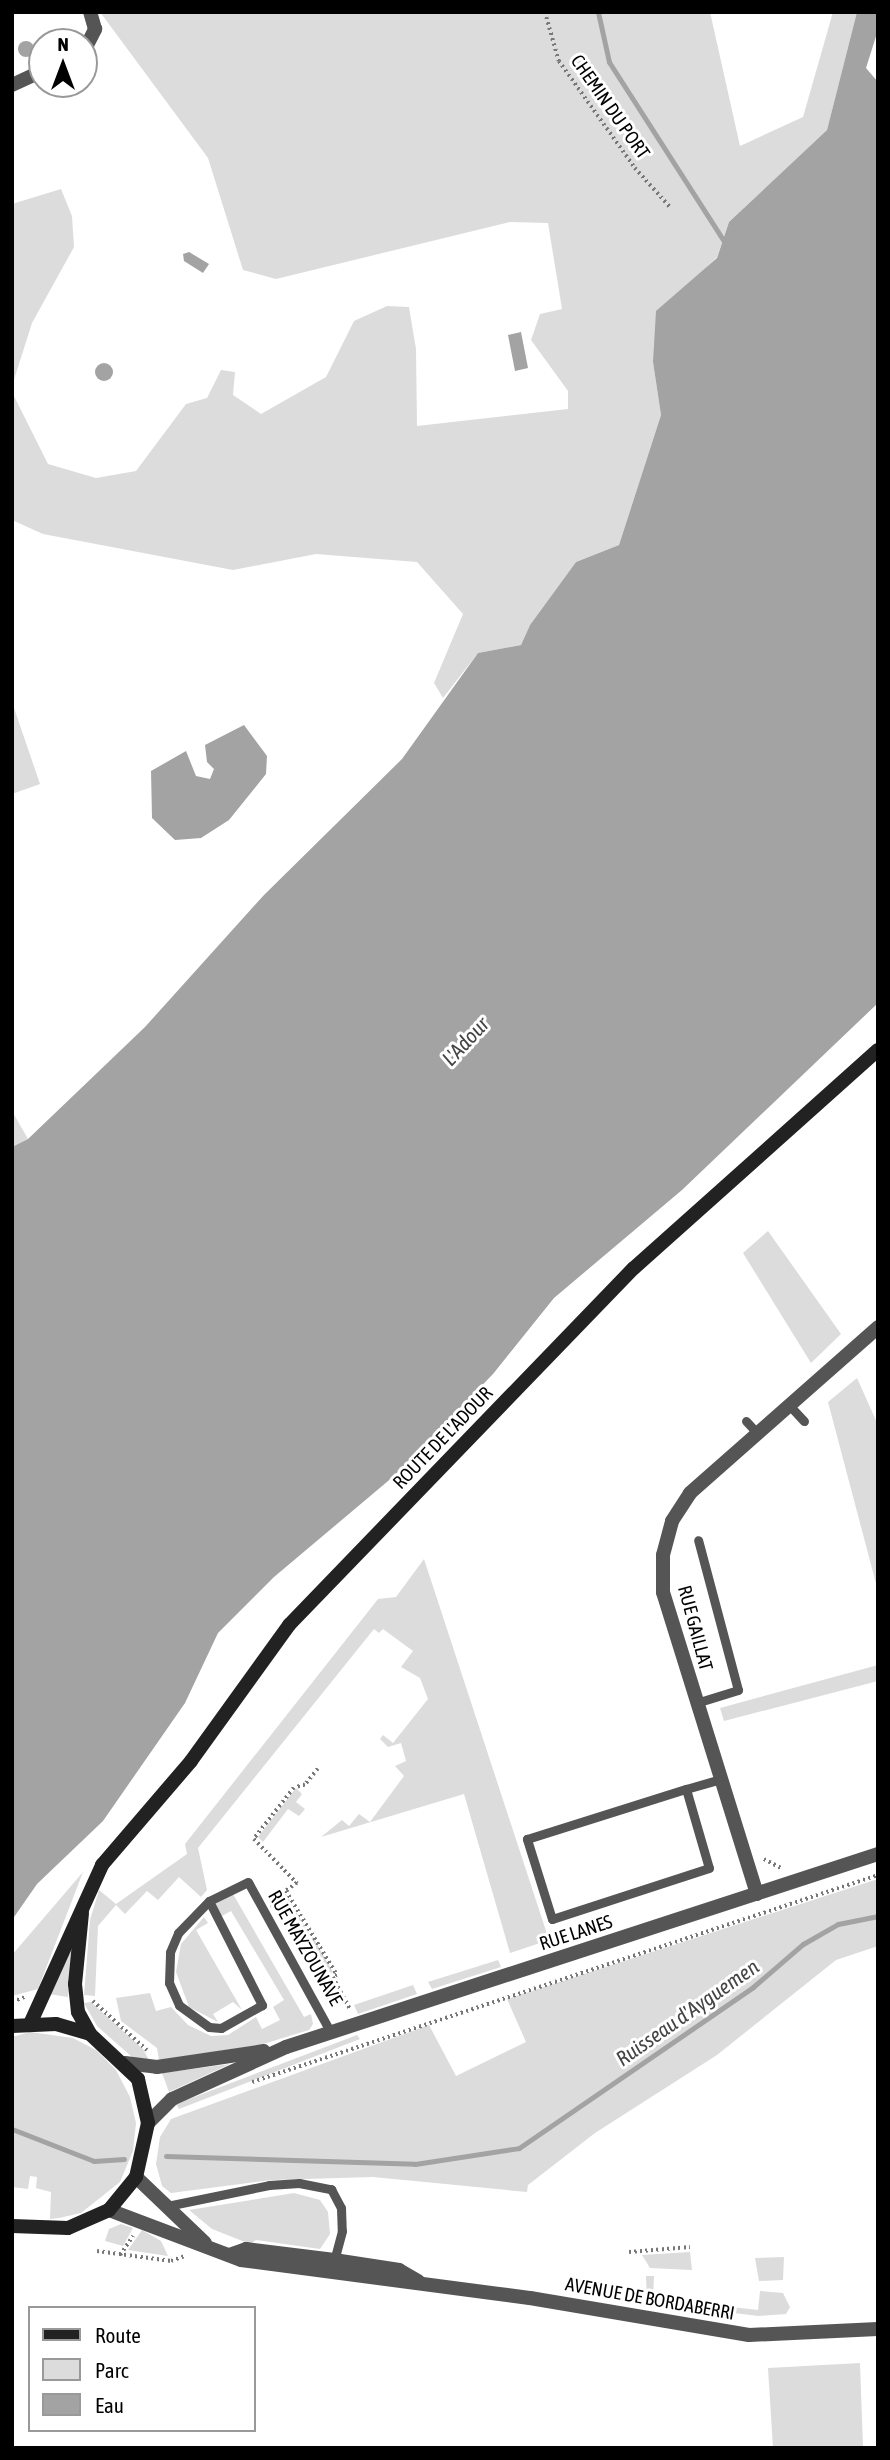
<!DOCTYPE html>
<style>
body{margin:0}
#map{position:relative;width:890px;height:2460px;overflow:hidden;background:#fff;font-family:"Asap Condensed",sans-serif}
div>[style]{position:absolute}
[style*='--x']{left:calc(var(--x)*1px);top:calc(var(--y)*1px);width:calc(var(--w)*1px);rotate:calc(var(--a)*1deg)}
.green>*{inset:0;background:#dcdcdc}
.water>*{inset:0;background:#a3a3a3}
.round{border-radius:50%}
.stream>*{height:5px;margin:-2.5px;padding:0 2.5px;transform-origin:2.5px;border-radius:2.5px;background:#a3a3a3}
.path>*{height:3.5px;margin-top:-1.75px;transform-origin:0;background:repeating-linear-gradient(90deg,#777 0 2px,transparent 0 5.5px)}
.lane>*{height:9px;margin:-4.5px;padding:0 4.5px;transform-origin:4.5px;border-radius:4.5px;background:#555}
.street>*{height:14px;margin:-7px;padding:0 7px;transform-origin:7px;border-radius:7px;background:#555}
.secondary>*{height:14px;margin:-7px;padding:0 7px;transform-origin:7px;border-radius:7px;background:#222}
span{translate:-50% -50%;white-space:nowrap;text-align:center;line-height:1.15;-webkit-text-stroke:6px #fff;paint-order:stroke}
.street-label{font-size:19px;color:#000}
.water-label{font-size:21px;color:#444;font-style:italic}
.frame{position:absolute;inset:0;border:14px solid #000;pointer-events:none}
.legend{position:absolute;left:28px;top:2306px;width:228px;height:126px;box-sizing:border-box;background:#fff;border:2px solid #999;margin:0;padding:9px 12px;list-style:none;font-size:21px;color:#000}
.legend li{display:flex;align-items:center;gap:14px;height:35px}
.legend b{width:35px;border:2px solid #999}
.north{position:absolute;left:28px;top:28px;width:70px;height:70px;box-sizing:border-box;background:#fff;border:2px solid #999;border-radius:50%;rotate:0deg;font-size:19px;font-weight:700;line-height:28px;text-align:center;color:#000}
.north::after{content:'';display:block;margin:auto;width:24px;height:32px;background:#000;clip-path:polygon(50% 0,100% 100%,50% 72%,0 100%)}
</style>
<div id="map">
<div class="green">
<i style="clip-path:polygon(100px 12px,710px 12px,740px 146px,803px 117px,833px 12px,857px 12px,827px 130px,729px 222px,717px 257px,690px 284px,653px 362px,661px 415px,619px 545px,576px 562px,530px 625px,521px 645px,478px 653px,443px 698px,434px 683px,463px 614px,417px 562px,316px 554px,233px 570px,43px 534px,12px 520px,12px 392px,48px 464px,96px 478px,136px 471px,186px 404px,207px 398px,221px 370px,235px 372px,233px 395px,261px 414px,326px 377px,354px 321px,387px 306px,409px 307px,416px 349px,417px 426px,568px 409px,568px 391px,531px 340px,540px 314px,562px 309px,548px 223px,510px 222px,276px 279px,243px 270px,208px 158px)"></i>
<i style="clip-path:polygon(61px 189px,72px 216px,74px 247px,32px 323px,12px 386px,12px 204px)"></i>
<i style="clip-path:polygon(12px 702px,40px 784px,12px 794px)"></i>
<i style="clip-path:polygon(12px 1111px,28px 1139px,12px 1147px)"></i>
<i style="clip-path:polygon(768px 1231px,841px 1334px,811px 1363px,743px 1253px)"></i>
<i style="clip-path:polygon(857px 1378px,878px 1425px,878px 1591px,828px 1402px)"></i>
<i style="clip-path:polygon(424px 1559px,549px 1940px,510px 1953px,464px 1794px,321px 1837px,342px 1820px,349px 1826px,359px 1814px,370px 1822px,404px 1776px,395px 1766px,406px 1761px,401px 1743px,388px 1747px,380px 1739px,383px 1735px,393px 1743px,428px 1699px,420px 1678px,401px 1667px,413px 1651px,383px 1629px,379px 1633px,374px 1629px,198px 1848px,207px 1890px,201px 1897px,179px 1877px,158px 1900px,147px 1891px,125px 1914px,116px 1905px,98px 1926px,95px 1996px,84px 1995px,90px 1920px,99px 1890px,116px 1904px,187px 1854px,185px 1844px,378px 1599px,396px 1597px)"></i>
<i style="clip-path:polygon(878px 1665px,878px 1681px,724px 1721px,720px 1708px)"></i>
<i style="clip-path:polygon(296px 1788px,302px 1794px,296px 1802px,305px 1809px,299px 1816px,288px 1809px,263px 1842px,258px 1837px)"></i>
<i style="clip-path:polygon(83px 1872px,38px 1989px,12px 1996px,12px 1955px)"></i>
<i style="clip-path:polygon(878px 1879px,878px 1946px,836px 1960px,717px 2055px,595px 2133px,528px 2185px,527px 2192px,373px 2177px,272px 2180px,171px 2193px,162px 2186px,156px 2164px,160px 2137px,171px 2119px,429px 2025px,456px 2076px,526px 2042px,507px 1999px)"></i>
<i style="clip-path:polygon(284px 1891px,309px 1934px,302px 1937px,281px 1902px,270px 1908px,270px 1899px)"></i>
<i style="clip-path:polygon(233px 1894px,304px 2017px,311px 2014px,313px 2024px,309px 2030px,260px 2045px,159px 2060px,157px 2048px,121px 2021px,116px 1998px,150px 1993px,156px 2011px,171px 2007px,188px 2025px,211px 2036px,228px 2035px,256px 2017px,262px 2029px,280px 2020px,273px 2007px,284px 2000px,231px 1911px,220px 1917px,214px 1904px)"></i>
<i style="clip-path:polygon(204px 1917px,208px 1923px,196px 1930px,242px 2010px,233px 2002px,213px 2014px,218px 2022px,189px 2007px,176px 1972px,181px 1944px)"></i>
<i style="clip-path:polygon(75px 1932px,68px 1997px,48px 1994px)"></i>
<i style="clip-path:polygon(313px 1937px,333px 1972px,330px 1974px,340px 1992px,336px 1995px,305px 1942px)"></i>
<i style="clip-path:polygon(498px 1960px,501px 1967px,432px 1989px,428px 1982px)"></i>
<i style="clip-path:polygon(413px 1985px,417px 1994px,358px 2014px,354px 2005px)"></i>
<i style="clip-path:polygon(91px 2002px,143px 2049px,150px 2062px,132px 2057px,97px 2026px,84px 2003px)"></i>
<i style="clip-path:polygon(30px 2032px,73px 2038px,96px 2050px,116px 2070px,130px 2097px,136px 2123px,133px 2151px,120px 2182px,81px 2213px,59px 2218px,50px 2219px,51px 2192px,36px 2188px,37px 2177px,30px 2176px,28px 2189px,12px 2187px,12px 2037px)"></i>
<i style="clip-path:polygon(357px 2035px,360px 2039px,179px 2109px,176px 2104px)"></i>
<i style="clip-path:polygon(230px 2064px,169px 2092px,162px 2073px)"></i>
<i style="clip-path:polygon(294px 2193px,320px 2200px,328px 2212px,330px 2234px,320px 2249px,256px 2240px,250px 2244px,212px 2229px,189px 2210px)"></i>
<i style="clip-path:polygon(121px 2224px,133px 2228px,123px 2246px,105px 2241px,109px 2229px)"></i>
<i style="clip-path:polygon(142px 2230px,161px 2241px,168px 2256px,128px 2250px)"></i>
<i style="clip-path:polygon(690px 2252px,692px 2270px,650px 2268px,642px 2255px)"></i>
<i style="clip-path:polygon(784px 2257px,783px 2280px,759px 2281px,755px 2258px)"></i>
<i style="clip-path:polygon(646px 2276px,654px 2276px,653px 2298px,758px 2310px,760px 2291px,783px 2293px,790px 2307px,786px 2314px,758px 2316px,647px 2302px)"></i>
<i style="clip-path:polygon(860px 2363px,863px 2448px,773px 2448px,768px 2368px)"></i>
</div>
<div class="water">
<i style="clip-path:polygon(857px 12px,878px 12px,878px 30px,866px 68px,878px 82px,878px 1003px,682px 1190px,554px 1298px,493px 1374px,394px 1476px,274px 1577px,218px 1633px,185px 1703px,103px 1821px,37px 1884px,12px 1920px,12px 1147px,28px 1139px,145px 1027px,264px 895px,402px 759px,478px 653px,521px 645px,530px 625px,576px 562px,619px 545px,661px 415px,653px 362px,656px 311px,717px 258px,729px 222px,827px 130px)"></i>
<i class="round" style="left:18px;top:41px;width:16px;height:16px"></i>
<i style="clip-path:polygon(189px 252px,209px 264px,203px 273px,184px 261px,183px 254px)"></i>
<i style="clip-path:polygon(521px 332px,528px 368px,515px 371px,508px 335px)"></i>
<i class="round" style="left:95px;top:363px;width:18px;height:18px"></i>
<i style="clip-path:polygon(244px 725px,267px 756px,266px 774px,229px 820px,201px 838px,175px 840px,152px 818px,151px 771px,186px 751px,196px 776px,210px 779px,214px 769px,207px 762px,205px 745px)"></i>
</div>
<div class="stream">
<i style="--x:598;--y:12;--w:51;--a:77.6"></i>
<i style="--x:609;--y:62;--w:219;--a:57.3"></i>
<i style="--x:12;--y:2129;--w:88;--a:21.3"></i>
<i style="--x:94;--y:2161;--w:30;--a:-4"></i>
<i style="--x:166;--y:2156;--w:249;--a:1.8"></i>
<i style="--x:415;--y:2164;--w:105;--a:-8.7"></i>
<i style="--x:519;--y:2148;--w:284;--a:-34.5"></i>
<i style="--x:753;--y:1987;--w:66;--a:-40.7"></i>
<i style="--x:803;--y:1944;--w:40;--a:-29.7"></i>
<i style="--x:838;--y:1924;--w:41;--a:-11.3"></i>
</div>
<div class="path">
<i style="--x:545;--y:12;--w:51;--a:74.1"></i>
<i style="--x:559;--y:61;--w:131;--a:54.6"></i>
<i style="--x:635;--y:168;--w:52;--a:48.1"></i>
<i style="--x:318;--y:1769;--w:21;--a:129"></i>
<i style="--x:305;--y:1785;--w:11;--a:165"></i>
<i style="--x:294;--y:1788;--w:65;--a:128.1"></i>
<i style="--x:254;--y:1839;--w:62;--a:45.7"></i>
<i style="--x:297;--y:1883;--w:14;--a:144"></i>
<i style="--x:286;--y:1891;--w:98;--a:58.7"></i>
<i style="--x:337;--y:1975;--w:4;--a:153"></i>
<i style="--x:333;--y:1977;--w:38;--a:62"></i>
<i style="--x:764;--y:1859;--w:19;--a:28"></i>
<i style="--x:93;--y:2001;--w:73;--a:42.2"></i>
<i style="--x:12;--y:2002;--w:16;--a:-22"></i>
<i style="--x:252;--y:2082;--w:659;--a:-18.3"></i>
<i style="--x:97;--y:2251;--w:75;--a:7.7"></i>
<i style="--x:171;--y:2261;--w:15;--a:-20"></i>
<i style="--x:629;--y:2252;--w:61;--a:-4.7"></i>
<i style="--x:120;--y:2255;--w:23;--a:-56"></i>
</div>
<div class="lane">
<i style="--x:789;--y:1405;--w:22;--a:47"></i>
<i style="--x:746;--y:1421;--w:16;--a:47"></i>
<i style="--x:696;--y:1703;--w:44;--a:-17.2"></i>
<i style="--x:738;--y:1690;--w:155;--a:-104.9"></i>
<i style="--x:686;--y:1789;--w:82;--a:73.8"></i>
<i style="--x:709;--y:1868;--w:165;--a:162"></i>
<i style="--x:552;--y:1919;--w:84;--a:-107.4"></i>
<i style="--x:527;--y:1839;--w:167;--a:-17.5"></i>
<i style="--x:686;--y:1789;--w:35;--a:-16"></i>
<i style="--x:209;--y:1901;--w:117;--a:63"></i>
<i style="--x:262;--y:2005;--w:47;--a:150.7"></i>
<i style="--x:221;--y:2028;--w:12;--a:-175"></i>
<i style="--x:209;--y:2027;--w:37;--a:-144"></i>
<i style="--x:179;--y:2005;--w:24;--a:-114"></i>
<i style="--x:169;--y:1983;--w:31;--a:-88"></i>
<i style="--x:170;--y:1952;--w:21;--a:-67"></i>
<i style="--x:178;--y:1933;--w:45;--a:-45.9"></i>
<i style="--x:209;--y:1901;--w:43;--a:-26"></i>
<i style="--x:248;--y:1882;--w:172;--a:61.2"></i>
<i style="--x:167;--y:2206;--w:104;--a:-11.6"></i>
<i style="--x:269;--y:2185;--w:30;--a:-4"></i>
<i style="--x:299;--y:2183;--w:33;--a:11"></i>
<i style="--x:331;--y:2189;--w:21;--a:62"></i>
<i style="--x:341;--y:2208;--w:23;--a:88"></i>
<i style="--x:342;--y:2231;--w:34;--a:105"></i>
</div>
<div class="street">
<i style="--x:84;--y:51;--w:25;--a:-63"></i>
<i style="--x:95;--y:29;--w:18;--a:-106"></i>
<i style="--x:12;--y:85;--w:33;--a:-25"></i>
<i style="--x:757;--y:1894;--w:316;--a:-107.3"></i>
<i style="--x:663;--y:1592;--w:37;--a:-90"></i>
<i style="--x:663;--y:1555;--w:35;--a:-75"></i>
<i style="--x:672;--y:1521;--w:33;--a:-57"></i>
<i style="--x:690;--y:1493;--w:251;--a:-41.4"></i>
<i style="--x:125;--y:2063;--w:32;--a:7"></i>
<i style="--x:157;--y:2067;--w:108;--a:-8.5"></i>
<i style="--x:148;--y:2123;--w:34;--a:-45"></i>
<i style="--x:172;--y:2099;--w:125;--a:-24.5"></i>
<i style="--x:286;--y:2047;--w:623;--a:-18.06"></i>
<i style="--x:136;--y:2177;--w:95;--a:43.7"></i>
<i style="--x:109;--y:2210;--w:141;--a:20.7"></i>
<i style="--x:241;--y:2260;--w:291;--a:7.5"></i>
<i style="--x:530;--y:2298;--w:222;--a:9.6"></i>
<i style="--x:749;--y:2335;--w:129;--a:-2.7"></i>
<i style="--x:229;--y:2255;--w:18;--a:-19"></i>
<i style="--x:246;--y:2249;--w:89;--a:7.1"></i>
<i style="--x:334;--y:2260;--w:66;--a:8.7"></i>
<i style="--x:399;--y:2270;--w:22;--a:30"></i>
</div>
<div class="secondary">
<i style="--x:82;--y:1913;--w:71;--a:95.6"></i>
<i style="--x:75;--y:1984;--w:28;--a:84"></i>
<i style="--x:78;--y:2012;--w:25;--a:61"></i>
<i style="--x:30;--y:2024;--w:175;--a:-65.6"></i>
<i style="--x:102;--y:1865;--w:137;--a:-49.4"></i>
<i style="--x:191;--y:1761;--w:168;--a:-54.2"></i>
<i style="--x:289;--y:1625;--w:496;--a:-46"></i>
<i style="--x:634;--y:1268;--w:327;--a:-41.8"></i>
<i style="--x:12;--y:2026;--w:44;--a:-2.6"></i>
<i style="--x:56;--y:2024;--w:35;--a:16"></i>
<i style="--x:90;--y:2034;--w:66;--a:43.2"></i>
<i style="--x:138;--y:2079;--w:45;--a:77.2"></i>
<i style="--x:148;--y:2123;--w:55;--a:102.5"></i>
<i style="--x:136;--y:2177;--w:43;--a:129.3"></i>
<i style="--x:109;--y:2210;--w:45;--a:156.3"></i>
<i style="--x:68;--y:2228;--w:56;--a:-178"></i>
</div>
<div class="street-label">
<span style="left:610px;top:107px;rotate:55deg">CHEMIN DU PORT</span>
<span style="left:443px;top:1438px;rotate:-46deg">ROUTE DE L'ADOUR</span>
<span style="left:695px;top:1628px;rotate:75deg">RUE GAILLAT</span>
<span style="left:576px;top:1933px;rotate:-18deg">RUE LANES</span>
<span style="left:305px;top:1948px;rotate:60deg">RUE MAYZOUNAVE</span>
<span style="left:650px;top:2299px;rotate:10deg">AVENUE DE BORDABERRI</span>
</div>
<div class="water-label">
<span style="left:465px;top:1041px;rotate:-47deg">L'Adour</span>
<span style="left:687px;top:2012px;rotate:-35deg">Ruisseau d'Ayguemen</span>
</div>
<div class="frame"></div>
<ul class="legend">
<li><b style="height:9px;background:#222"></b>Route</li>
<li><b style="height:19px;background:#dcdcdc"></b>Parc</li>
<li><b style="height:19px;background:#a3a3a3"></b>Eau</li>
</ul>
<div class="north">N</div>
</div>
